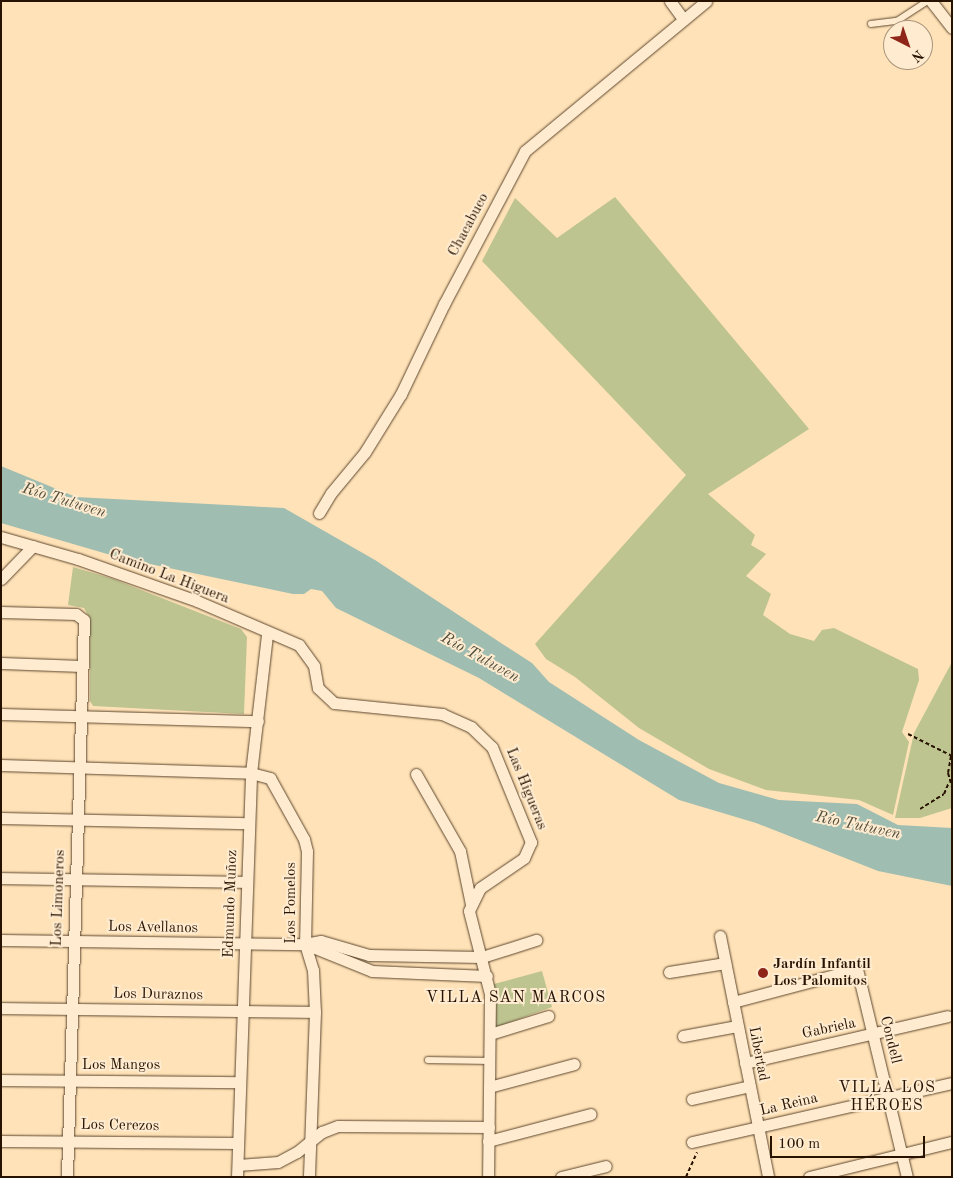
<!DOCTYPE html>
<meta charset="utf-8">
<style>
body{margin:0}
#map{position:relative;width:953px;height:1178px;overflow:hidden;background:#ffe2b7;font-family:"Old Standard TT",serif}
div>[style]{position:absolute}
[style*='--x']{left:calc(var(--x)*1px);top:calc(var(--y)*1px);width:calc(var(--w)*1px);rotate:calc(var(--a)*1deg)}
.green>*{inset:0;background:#bdc490}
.water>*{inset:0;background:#a0bdb1}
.path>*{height:2px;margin-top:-1px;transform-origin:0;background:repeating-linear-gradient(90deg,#271200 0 4px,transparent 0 6.5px)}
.roads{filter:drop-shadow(0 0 1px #5d462e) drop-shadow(0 0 1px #5d462e)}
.service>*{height:5.5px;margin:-2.75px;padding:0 2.75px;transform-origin:2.75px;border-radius:2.75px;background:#ffecd0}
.minor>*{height:11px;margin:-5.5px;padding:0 5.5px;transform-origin:5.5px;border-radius:5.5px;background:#ffecd0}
.dots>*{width:14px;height:14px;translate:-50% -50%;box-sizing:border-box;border:2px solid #ffecd0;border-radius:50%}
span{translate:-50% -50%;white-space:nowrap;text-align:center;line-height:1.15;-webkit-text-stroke:4px #ffecd0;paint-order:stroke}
.street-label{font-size:15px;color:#271200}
.poi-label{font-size:15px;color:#271200;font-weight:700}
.left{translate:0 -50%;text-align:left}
.water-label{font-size:16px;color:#514e3e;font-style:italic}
.neighbourhood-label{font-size:16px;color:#271200;letter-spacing:1px}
.frame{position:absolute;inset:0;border:2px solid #271200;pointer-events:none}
.north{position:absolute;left:883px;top:20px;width:50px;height:50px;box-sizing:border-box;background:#ffecd0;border:1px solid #a9957d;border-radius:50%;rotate:139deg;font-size:14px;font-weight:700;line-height:20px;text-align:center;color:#271200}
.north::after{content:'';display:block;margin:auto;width:18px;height:22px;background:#8f2418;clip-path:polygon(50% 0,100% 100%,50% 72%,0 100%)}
.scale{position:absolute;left:770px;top:1136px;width:155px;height:22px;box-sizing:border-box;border:2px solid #271200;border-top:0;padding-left:6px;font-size:15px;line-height:18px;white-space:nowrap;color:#271200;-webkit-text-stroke:4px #ffecd0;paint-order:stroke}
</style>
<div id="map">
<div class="green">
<i style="clip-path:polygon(615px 197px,809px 429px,708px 494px,755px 535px,751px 545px,766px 554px,746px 576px,771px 594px,763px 615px,790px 634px,814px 641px,822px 630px,834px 628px,918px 669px,919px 680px,902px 732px,909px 742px,893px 815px,859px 800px,766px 790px,709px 769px,639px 728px,575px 677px,546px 659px,535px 644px,686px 475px,482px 261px,515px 198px,557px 238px)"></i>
<i style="clip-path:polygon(73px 567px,113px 579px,241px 629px,247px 637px,244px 714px,93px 706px,90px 701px,90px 619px,84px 608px,68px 605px)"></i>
<i style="clip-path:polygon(952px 662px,952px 808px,920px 818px,895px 818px,914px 733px)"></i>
<i style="clip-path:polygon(542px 971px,552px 1007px,494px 1028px,494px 984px)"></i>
</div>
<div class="water">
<i style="clip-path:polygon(1px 466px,76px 497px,284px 508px,375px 560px,504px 645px,532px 663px,549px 682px,639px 740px,719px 783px,779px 800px,857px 804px,898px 825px,952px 828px,952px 886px,878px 871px,756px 823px,679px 800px,479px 678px,336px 608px,322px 591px,311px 589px,304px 594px,293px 594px,121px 558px,1px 523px)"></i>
</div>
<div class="path">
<i style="--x:908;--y:734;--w:49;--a:26.6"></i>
<i style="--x:951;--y:756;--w:17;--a:100"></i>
<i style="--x:948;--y:773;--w:15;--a:74"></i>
<i style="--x:920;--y:809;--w:28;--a:-32"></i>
<i style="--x:944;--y:794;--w:13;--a:-67"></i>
<i style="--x:686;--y:1177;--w:27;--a:-66"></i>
</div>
<div class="roads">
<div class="service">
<i style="--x:871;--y:24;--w:26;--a:-7"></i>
<i style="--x:897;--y:21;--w:37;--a:-33"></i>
<i style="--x:428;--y:1060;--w:61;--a:0.9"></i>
</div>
<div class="minor">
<i style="--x:670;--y:1;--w:22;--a:54"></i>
<i style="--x:931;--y:1;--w:34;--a:52"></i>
<i style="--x:319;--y:513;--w:23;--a:-59"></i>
<i style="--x:331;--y:493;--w:53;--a:-50.3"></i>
<i style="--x:365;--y:452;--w:68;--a:-58.2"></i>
<i style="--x:401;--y:394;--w:100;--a:-64.5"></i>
<i style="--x:444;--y:304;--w:173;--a:-62.1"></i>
<i style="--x:525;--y:151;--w:235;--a:-39.6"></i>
<i style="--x:1;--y:537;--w:80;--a:15.9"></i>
<i style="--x:78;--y:559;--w:126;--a:19.4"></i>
<i style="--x:197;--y:601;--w:111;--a:23.3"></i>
<i style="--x:299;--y:645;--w:26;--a:54"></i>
<i style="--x:314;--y:666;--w:22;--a:80"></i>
<i style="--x:318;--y:688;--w:22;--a:43"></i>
<i style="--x:334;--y:703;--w:109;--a:5.8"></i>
<i style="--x:442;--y:714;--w:32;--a:24"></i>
<i style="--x:471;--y:727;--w:29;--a:44"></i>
<i style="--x:492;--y:747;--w:103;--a:67.7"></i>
<i style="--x:531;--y:842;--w:17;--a:114"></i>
<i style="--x:524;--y:858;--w:53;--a:145.7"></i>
<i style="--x:480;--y:888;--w:25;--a:116"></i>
<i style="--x:469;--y:911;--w:86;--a:75.8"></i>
<i style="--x:490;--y:994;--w:183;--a:90.6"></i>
<i style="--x:1;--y:579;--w:46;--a:-45.9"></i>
<i style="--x:1;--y:612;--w:75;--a:1.5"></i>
<i style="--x:76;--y:614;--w:10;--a:37"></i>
<i style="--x:84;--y:620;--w:557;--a:91.75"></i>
<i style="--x:1;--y:663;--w:81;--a:2.1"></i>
<i style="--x:1;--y:714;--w:257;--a:1.6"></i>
<i style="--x:1;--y:765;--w:250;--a:1.8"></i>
<i style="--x:251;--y:773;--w:20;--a:15"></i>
<i style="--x:270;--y:778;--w:70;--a:60.9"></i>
<i style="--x:304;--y:839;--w:12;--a:76"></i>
<i style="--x:307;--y:851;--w:93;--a:91.2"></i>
<i style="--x:305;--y:944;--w:27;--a:73"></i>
<i style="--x:313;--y:970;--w:42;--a:87.3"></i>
<i style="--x:315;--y:1012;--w:165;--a:92.1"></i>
<i style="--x:416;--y:774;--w:89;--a:60.3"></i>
<i style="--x:460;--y:851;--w:54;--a:78.3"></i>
<i style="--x:1;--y:818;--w:248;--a:1.2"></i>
<i style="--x:1;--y:878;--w:246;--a:0.9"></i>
<i style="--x:720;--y:936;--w:246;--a:78.7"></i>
<i style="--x:1;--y:940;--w:304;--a:0.8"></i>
<i style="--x:305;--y:944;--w:16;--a:-11"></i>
<i style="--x:321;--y:941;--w:50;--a:16.3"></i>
<i style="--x:369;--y:955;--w:113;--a:1"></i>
<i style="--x:482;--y:957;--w:57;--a:-17.5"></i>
<i style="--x:305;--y:944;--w:72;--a:21.9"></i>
<i style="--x:372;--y:971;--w:115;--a:2.5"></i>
<i style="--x:669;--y:972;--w:57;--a:-9.1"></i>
<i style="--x:733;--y:1002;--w:128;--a:-14.9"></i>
<i style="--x:857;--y:969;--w:214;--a:76.5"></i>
<i style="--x:1;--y:1008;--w:314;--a:0.7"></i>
<i style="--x:490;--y:1034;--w:61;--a:-17.2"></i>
<i style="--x:683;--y:1036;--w:55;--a:-10.5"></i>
<i style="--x:745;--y:1063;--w:208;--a:-13"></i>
<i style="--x:1;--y:1080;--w:239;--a:0.5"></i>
<i style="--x:489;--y:1087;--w:88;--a:-15.1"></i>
<i style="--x:692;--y:1099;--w:59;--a:-12.6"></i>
<i style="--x:1;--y:1141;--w:237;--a:0.5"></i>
<i style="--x:488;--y:1141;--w:106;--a:-14.7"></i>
<i style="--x:692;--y:1142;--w:267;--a:-12.8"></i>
<i style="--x:238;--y:1165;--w:40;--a:-4.3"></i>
<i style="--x:278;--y:1162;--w:21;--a:-28"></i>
<i style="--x:297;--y:1152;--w:32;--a:-39"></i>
<i style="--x:322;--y:1132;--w:17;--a:-21"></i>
<i style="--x:338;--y:1126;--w:151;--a:0.4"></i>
<i style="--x:237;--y:1177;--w:404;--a:-88"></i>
<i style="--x:251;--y:773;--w:140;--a:-83.4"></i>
<i style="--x:561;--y:1177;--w:46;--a:-13.7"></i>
<i style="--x:809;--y:1177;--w:147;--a:-13.8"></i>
</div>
</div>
<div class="dots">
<i style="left:763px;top:973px;background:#8f2418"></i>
</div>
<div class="street-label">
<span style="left:469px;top:225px;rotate:-62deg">Chacabuco</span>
<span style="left:169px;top:577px;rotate:21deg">Camino La Higuera</span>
<span style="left:526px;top:789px;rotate:68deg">Las Higueras</span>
<span style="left:59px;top:898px;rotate:-88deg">Los Limoneros</span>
<span style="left:292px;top:903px;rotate:-90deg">Los Pomelos</span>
<span style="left:231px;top:904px;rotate:-88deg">Edmundo Muñoz</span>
<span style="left:153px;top:928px;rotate:1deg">Los Avellanos</span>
<span style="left:158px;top:995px;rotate:1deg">Los Duraznos</span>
<span style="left:829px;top:1029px;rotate:-12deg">Gabriela</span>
<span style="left:890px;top:1040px;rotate:76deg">Condell</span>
<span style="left:758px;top:1054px;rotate:79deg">Libertad</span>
<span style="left:121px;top:1066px">Los Mangos</span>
<span style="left:789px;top:1105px;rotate:-13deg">La Reina</span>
<span style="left:120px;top:1126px;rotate:1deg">Los Cerezos</span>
</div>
<div class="poi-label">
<span class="left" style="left:773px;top:973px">Jardín Infantil<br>Los Palomitos</span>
</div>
<div class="water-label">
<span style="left:64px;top:501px;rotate:17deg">Río Tutuven</span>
<span style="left:480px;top:658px;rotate:29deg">Río Tutuven</span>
<span style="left:858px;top:826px;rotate:12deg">Río Tutuven</span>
</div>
<div class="neighbourhood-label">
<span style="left:516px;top:998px">VILLA SAN MARCOS</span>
<span style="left:887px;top:1097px">VILLA LOS<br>HÉROES</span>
</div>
<div class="frame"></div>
<div class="north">N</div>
<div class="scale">100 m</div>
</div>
